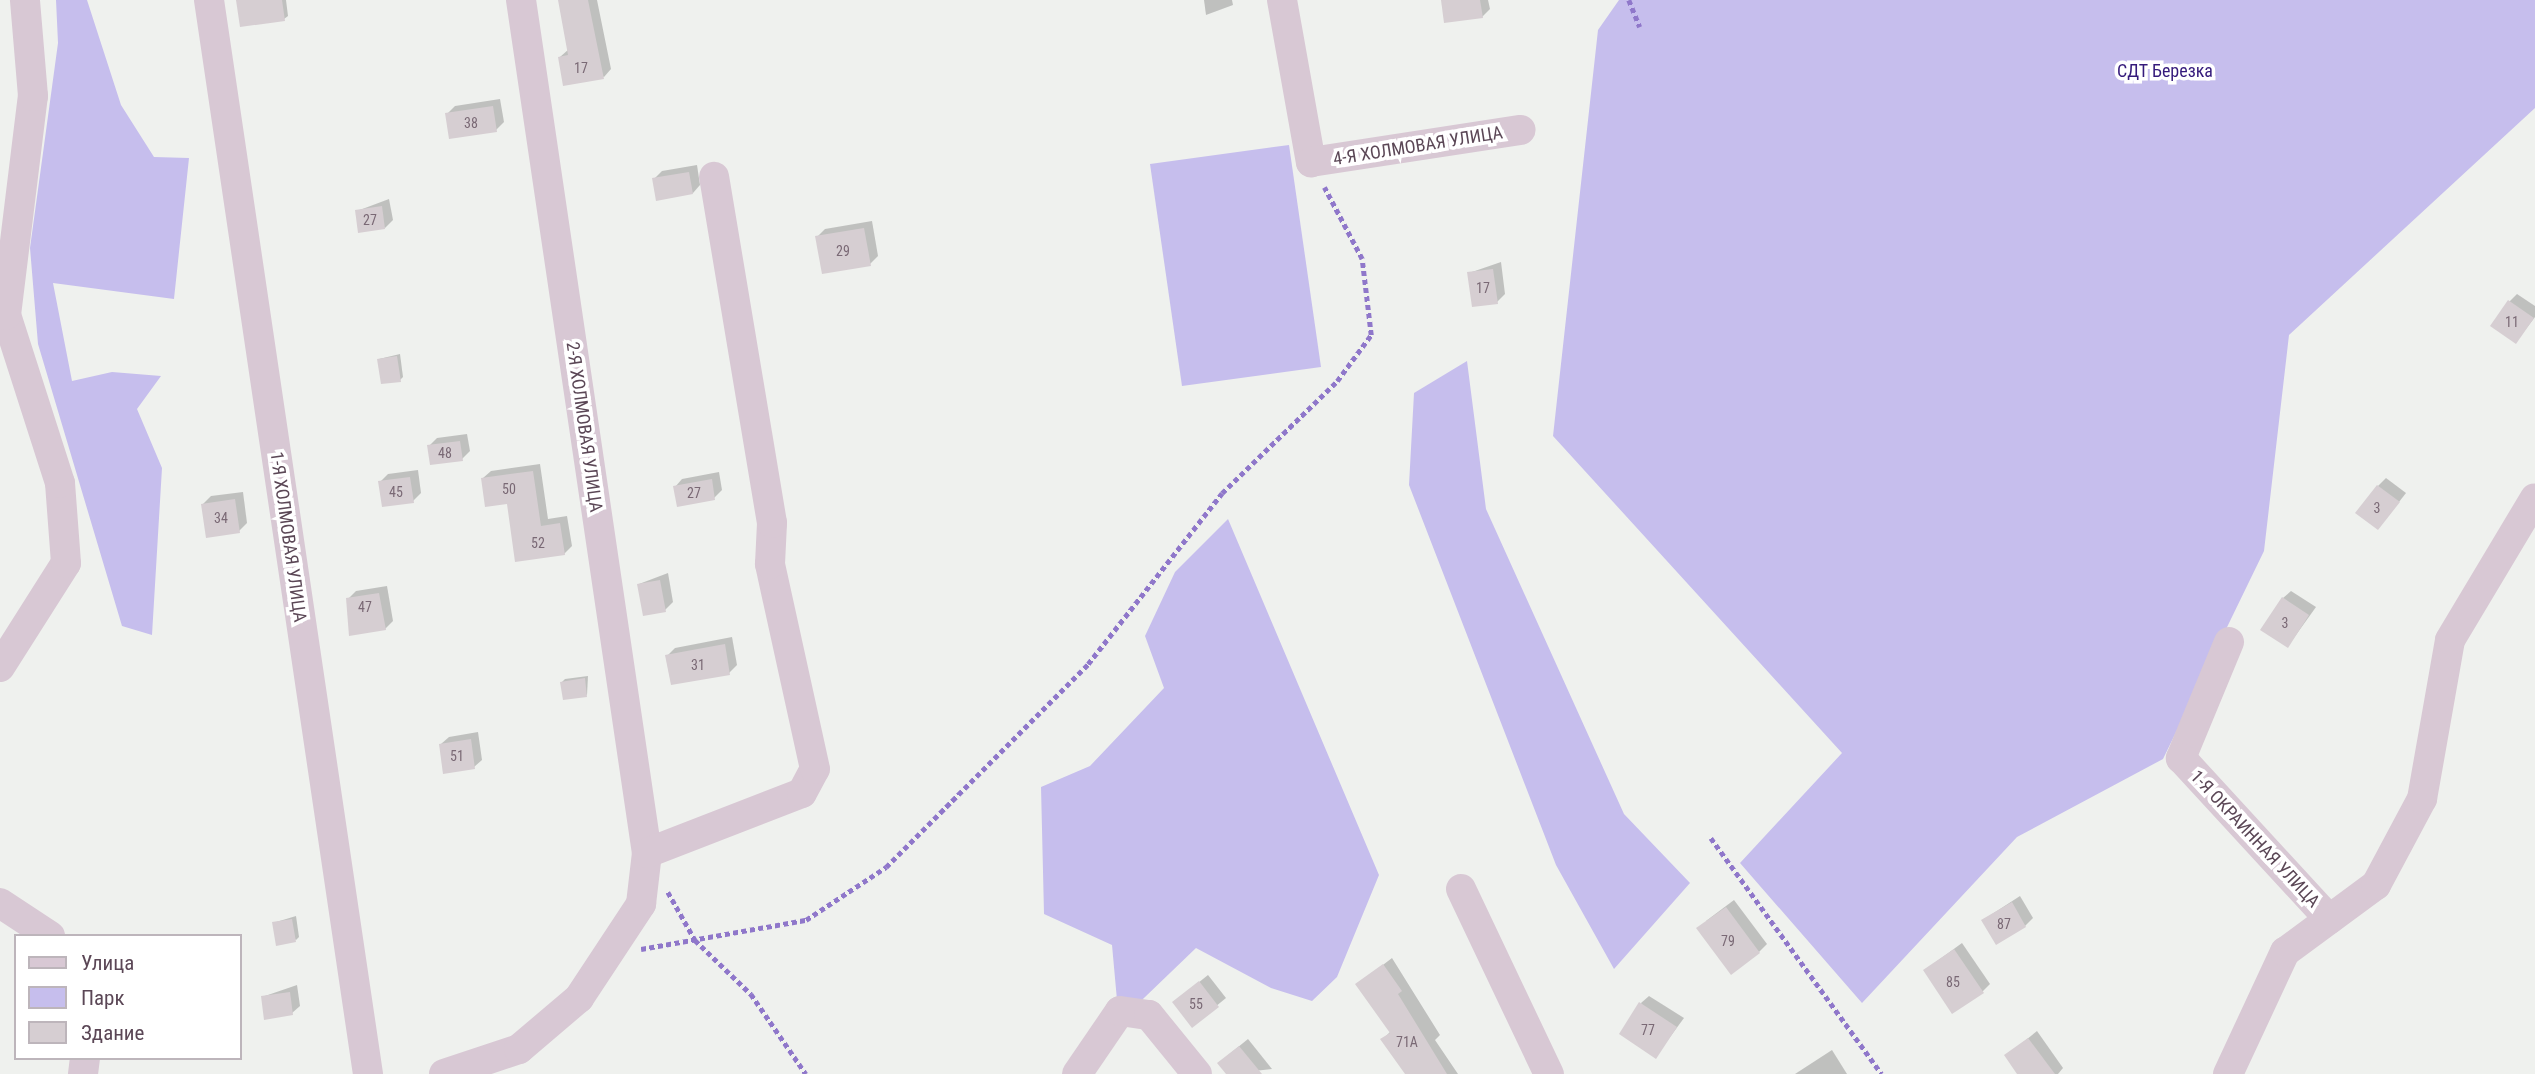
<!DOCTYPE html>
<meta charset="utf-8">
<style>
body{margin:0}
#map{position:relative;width:2535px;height:1074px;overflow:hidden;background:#eff1ee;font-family:"Roboto Condensed",sans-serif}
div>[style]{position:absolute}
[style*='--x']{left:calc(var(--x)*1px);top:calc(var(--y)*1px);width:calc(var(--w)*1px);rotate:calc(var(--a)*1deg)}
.green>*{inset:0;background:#c6beed}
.shadow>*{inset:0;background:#0003}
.building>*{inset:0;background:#d6ced2}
.path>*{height:4.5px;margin-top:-2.25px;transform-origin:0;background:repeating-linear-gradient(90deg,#8f77ca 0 5px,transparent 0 8.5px)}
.minor>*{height:30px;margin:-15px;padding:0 15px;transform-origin:15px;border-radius:15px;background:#d8c8d4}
span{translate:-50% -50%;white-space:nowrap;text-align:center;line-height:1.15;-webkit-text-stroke:7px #fff;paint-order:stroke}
.number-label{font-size:14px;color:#7a6975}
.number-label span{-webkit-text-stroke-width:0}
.park-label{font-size:18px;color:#351a7b}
.street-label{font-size:18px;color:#5b4756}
.legend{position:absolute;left:14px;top:934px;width:228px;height:126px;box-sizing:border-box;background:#fff;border:2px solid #bdb5bb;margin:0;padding:9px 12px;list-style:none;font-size:21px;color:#5b4756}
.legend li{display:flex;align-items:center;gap:14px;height:35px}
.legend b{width:35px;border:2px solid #bdb5bb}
</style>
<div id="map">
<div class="green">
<i style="clip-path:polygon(56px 0,87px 0,121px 105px,154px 157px,189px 158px,174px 299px,53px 283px,72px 381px,112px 372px,161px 376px,137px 409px,162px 468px,152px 635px,122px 626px,38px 344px,30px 248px,58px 43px)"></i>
<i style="clip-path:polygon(1619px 0,2535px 0,2535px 108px,2289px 335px,2264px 551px,2163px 759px,2017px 837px,1862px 1003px,1740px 863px,1842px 753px,1553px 436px,1598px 30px)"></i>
<i style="clip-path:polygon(1289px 145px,1321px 367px,1182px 386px,1150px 164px)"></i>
<i style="clip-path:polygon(1467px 361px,1486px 509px,1624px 814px,1690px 883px,1614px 969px,1556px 865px,1409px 485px,1414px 393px)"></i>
<i style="clip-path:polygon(1228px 519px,1379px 875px,1337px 977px,1312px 1001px,1271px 988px,1196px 948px,1119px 1022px,1112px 945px,1044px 914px,1041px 787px,1090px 766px,1164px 688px,1145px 636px,1175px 572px)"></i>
</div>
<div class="shadow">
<i style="clip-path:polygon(238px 0,286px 0,288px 16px,284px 19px)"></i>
<i style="clip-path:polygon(560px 0,597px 0,611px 69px,604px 77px,560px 57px,569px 49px)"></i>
<i style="clip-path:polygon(1204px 0,1232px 0,1233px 5px,1206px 15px)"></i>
<i style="clip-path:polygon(1443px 0,1488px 0,1490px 9px,1482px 17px)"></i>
<i style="clip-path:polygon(500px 99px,504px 122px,496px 130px,447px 114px,455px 106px)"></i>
<i style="clip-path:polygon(697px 165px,700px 185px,693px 193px,654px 179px,662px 171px)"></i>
<i style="clip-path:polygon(389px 199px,393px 220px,385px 228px,357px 211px)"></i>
<i style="clip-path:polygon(872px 221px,878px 256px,870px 264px,817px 237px,825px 229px)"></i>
<i style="clip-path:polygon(1501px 262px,1505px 294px,1497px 302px,1469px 273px)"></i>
<i style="clip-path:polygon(2517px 294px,2535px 306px,2535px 317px,2516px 342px,2509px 302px)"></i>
<i style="clip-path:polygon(400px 354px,403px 377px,400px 380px,379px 359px)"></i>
<i style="clip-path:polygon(467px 434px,470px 451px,462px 459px,429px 446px,437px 438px)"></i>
<i style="clip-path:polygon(540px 464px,548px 519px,567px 516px,572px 546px,564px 554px,483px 478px,491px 471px)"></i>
<i style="clip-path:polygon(418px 470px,421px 493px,413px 501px,380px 482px,388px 474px)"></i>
<i style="clip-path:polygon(719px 472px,722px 490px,714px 498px,675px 487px,682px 479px)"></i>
<i style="clip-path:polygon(2386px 478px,2406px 493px,2385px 520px,2378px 486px)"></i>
<i style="clip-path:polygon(243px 492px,247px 523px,239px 531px,203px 504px,211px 496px)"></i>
<i style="clip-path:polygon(668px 573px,673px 602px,665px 610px,639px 584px)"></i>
<i style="clip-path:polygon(387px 586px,393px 621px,385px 629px,348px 599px,356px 591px)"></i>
<i style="clip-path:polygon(2291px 591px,2316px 607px,2288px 646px,2283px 598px)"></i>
<i style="clip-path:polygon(732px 637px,737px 665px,729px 673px,667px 656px,675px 648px)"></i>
<i style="clip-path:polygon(588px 676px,587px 695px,562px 682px,565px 679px)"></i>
<i style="clip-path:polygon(478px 732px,482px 760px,474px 767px,441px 744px,449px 737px)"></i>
<i style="clip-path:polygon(2020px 896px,2033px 918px,2025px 926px,1983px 920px)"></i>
<i style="clip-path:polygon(1734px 900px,1767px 944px,1759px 952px,1706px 921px)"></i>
<i style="clip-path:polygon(296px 916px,299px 937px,296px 940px,273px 923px)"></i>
<i style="clip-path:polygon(1962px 943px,1990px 984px,1982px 992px,1925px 970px)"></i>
<i style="clip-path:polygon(1392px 958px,1440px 1035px,1435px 1040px,1458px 1074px,1408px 1074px,1383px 1039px,1391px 1031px,1358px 984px)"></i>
<i style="clip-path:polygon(1208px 975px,1226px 998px,1193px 1025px,1183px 995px)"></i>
<i style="clip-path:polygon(297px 985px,300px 1006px,292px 1013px,262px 997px)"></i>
<i style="clip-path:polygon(1649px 996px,1684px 1018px,1656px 1056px,1641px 1003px)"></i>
<i style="clip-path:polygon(2037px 1031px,2063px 1068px,2058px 1074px,2019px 1074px,2006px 1056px)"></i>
<i style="clip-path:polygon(1248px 1039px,1272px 1069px,1228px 1074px,1227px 1056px)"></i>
<i style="clip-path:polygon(1832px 1050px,1847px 1074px,1795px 1074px)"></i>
</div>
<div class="building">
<i style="clip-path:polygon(236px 0,282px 0,285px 21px,240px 27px)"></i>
<i style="clip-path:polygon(558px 0,588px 0,604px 79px,563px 86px,558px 57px,568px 55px)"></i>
<i style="clip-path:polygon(1441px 0,1480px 0,1483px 18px,1444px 23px)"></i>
<i style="clip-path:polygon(493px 106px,497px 132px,449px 139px,445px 113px)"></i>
<i style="clip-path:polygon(689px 172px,693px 194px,656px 201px,652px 178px)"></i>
<i style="clip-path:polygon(382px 206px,385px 229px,358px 233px,355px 210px)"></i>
<i style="clip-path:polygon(864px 228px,871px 266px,822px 274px,815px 236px)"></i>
<i style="clip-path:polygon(1493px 269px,1498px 304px,1472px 307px,1467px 272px)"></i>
<i style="clip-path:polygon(2508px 300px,2534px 318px,2516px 344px,2490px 326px)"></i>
<i style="clip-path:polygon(397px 356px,401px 382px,381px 384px,377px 359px)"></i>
<i style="clip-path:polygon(460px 441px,463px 461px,430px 465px,427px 445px)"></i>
<i style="clip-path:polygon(533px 471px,541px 526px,560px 523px,565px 555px,515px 562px,507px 504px,485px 507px,481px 478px)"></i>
<i style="clip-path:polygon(410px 477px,414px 503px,382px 507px,378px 481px)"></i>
<i style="clip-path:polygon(712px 479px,715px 500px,677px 507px,673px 486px)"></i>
<i style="clip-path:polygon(2377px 485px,2400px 502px,2378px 530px,2355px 513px)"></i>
<i style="clip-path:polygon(235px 499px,240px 533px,206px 538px,201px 504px)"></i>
<i style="clip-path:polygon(660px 580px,666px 612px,643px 616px,637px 584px)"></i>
<i style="clip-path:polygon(379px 593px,386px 630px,349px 636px,346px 598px)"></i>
<i style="clip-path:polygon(2282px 597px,2309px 615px,2288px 648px,2260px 630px)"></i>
<i style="clip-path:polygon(725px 644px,730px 675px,671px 685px,665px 655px)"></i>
<i style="clip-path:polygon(585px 678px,587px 697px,563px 700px,560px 682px)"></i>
<i style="clip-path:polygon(471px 739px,475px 769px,443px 774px,439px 744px)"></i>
<i style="clip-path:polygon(2012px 902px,2026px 927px,1996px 945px,1981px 920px)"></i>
<i style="clip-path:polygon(1726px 907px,1760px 953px,1731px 975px,1696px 928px)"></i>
<i style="clip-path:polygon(292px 919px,296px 942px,276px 946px,272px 922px)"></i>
<i style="clip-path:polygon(1954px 949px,1984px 993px,1952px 1014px,1923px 970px)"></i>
<i style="clip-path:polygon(1383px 964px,1402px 991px,1398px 994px,1447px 1074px,1405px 1074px,1380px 1039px,1390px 1033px,1355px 984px)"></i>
<i style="clip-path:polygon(1199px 981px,1219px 1007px,1192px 1028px,1172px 1002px)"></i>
<i style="clip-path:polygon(290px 992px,293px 1015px,264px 1020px,261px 996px)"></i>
<i style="clip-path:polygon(1639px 1002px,1677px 1027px,1656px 1059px,1619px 1034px)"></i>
<i style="clip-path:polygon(2028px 1038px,2055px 1074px,2017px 1074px,2004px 1055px)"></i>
<i style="clip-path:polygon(1239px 1046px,1262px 1074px,1226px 1074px,1217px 1063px)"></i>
</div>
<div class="path">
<i style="--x:1629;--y:0;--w:29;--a:68"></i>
<i style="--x:1711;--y:838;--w:291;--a:54.1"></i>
<i style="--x:668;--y:892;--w:55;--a:60.6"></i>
<i style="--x:695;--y:940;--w:78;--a:44"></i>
<i style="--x:751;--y:994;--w:97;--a:55.5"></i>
<i style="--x:641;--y:949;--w:168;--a:-10"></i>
<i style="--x:806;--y:920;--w:96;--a:-33.5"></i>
<i style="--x:886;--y:867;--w:286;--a:-45.1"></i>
<i style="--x:1088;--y:664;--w:217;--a:-51.9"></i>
<i style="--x:1222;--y:493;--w:161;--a:-44.2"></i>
<i style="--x:1337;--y:381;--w:57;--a:-53.5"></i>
<i style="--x:1371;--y:335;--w:77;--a:-96.8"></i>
<i style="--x:1362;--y:259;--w:81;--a:-117.8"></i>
</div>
<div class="minor">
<i style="--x:209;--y:0;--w:1086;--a:81.58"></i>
<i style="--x:521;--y:0;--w:862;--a:81.6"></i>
<i style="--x:1282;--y:0;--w:165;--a:79.9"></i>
<i style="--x:1311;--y:162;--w:212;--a:-8.7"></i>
<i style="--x:2229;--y:642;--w:126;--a:112.5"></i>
<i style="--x:2181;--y:758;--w:219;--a:47.4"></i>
<i style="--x:0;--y:667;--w:123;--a:-57.6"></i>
<i style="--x:66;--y:563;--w:80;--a:-94.3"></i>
<i style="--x:60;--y:483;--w:176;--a:-107.8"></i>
<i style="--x:6;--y:315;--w:221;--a:-83"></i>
<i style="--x:33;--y:96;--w:96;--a:-94.8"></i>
<i style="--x:1461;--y:889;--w:205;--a:64.6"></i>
<i style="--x:0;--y:903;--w:60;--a:33.4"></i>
<i style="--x:83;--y:1074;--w:16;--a:-83"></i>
<i style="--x:444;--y:1074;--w:79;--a:-18.4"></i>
<i style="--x:519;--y:1049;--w:79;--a:-40.4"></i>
<i style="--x:579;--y:998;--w:113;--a:-56.6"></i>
<i style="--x:641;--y:904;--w:51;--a:-83.3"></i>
<i style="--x:647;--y:853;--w:166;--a:-21.2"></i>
<i style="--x:802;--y:793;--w:27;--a:-62"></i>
<i style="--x:815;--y:769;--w:210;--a:-102.4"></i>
<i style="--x:770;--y:564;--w:41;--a:-87.2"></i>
<i style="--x:772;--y:523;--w:351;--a:-99.5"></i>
<i style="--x:1077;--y:1074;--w:76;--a:-55.7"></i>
<i style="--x:1120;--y:1011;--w:29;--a:8"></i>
<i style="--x:1149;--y:1015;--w:76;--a:50.9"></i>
<i style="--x:2228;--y:1074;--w:135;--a:-65"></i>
<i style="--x:2285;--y:952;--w:113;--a:-36.4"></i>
<i style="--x:2376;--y:885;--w:98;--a:-61.9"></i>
<i style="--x:2422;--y:799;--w:161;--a:-80"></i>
<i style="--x:2450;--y:640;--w:165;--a:-59.1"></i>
</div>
<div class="number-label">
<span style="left:581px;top:68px">17</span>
<span style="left:471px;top:123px">38</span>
<span style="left:370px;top:220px">27</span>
<span style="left:843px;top:251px">29</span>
<span style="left:1483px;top:288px">17</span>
<span style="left:2512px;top:322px">11</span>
<span style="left:445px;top:453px">48</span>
<span style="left:509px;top:489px">50</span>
<span style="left:396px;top:492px">45</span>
<span style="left:694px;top:493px">27</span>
<span style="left:2377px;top:508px">3</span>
<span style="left:221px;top:518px">34</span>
<span style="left:538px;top:543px">52</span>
<span style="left:365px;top:607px">47</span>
<span style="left:2285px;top:623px">3</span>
<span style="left:698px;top:665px">31</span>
<span style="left:457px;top:756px">51</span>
<span style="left:2004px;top:924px">87</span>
<span style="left:1728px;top:941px">79</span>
<span style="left:1953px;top:982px">85</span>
<span style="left:1196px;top:1004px">55</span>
<span style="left:1648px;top:1030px">77</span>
<span style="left:1407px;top:1042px">71А</span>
</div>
<div class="park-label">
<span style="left:2165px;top:71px">СДТ Березка</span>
</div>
<div class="street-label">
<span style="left:1418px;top:146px;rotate:-9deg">4-Я ХОЛМОВАЯ УЛИЦА</span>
<span style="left:584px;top:427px;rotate:82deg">2-Я ХОЛМОВАЯ УЛИЦА</span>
<span style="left:288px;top:537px;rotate:82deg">1-Я ХОЛМОВАЯ УЛИЦА</span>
<span style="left:2255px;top:839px;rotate:47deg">1-Я ОКРАИННАЯ УЛИЦА</span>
</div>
<ul class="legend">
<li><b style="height:9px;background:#d8c8d4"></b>Улица</li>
<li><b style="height:19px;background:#c6beed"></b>Парк</li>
<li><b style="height:19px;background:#d6ced2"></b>Здание</li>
</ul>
</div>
